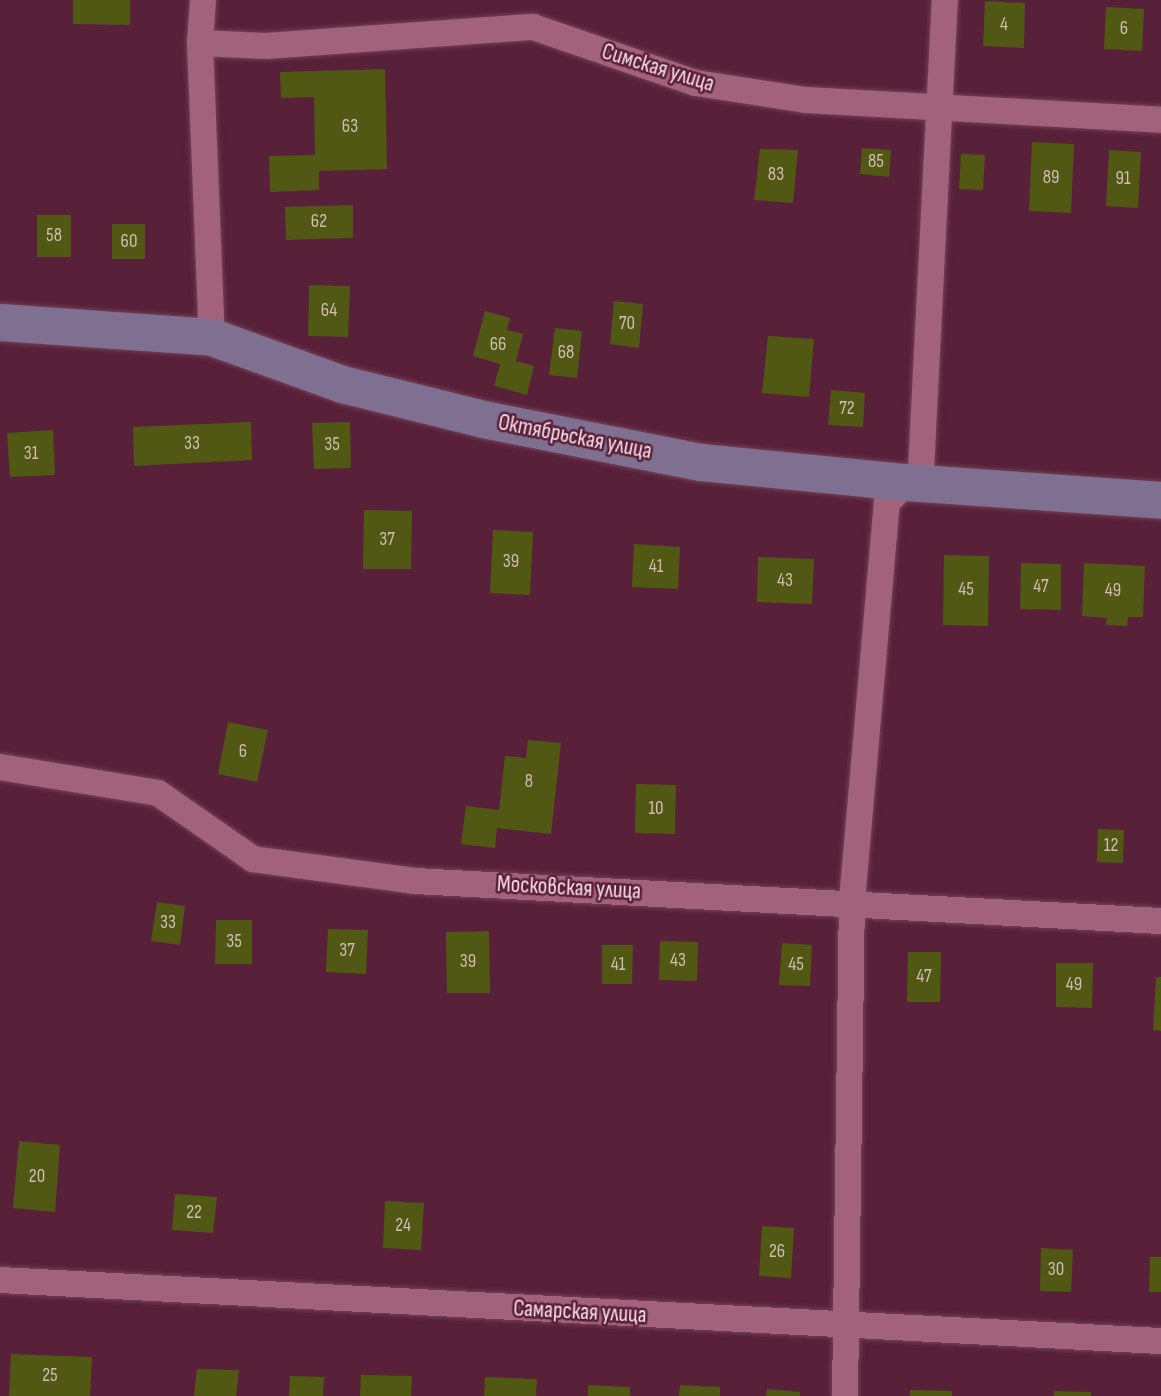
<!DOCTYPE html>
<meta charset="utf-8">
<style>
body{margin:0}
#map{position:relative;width:1161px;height:1396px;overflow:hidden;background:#592039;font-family:"Sofia Sans Condensed",sans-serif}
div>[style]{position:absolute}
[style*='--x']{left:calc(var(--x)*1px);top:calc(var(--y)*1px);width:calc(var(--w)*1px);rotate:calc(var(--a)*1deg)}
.building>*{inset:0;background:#505813}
.roads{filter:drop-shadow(0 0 2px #724158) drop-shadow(0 0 2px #724158)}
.street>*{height:26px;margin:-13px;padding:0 13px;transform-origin:13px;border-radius:13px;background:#a3627b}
.secondary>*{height:37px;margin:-18.5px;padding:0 18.5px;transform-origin:18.5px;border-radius:18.5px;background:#7f7091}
span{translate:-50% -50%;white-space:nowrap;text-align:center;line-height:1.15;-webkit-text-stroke:5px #592039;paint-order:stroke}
.number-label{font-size:19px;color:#d1bcb3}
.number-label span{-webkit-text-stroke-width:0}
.street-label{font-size:23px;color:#fcdee8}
</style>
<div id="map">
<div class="building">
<i style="clip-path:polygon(73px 0,130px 0,130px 25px,73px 24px)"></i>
<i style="clip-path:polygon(985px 1px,1025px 3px,1024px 48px,983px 46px)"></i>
<i style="clip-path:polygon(1106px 7px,1144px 9px,1142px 51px,1104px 49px)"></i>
<i style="clip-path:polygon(385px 69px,387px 169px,319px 171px,319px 190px,270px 192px,269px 156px,315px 155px,314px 97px,281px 98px,280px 72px)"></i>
<i style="clip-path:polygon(1032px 142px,1074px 144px,1071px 213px,1029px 211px)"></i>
<i style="clip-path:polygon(862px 148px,891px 150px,889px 177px,860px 174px)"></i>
<i style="clip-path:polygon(760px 149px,798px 150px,793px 203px,754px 200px)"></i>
<i style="clip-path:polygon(1109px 150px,1141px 152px,1138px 208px,1106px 206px)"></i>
<i style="clip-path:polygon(961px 154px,985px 155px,983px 190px,959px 189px)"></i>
<i style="clip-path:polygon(353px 205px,353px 238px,286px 240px,285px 207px)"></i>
<i style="clip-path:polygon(37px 215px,71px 215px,71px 257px,37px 257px)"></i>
<i style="clip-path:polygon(112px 224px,145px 224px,145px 259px,112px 259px)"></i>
<i style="clip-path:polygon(309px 285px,350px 286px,348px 337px,308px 336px)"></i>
<i style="clip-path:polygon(614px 301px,643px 304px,639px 348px,610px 344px)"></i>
<i style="clip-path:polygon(485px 311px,510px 318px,507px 330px,523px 334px,516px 361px,534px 366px,527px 395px,494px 386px,500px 364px,473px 356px)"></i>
<i style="clip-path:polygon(555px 328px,582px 331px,577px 378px,549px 375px)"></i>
<i style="clip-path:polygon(768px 336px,814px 339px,809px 397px,762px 393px)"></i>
<i style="clip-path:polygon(831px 390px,865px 393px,863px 427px,828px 425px)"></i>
<i style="clip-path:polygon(251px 422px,252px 460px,134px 466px,133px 427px)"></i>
<i style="clip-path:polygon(350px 422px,351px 468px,314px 469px,312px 423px)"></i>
<i style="clip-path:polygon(53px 430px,55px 475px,10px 477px,7px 433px)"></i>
<i style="clip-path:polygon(364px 510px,412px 511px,411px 569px,363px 569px)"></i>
<i style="clip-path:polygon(493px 530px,533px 532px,530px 595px,490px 593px)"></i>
<i style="clip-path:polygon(634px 544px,680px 547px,678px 589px,632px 587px)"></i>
<i style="clip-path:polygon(944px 555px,989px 556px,988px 626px,943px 625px)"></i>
<i style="clip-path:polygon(758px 557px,814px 559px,812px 604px,757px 602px)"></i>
<i style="clip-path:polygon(1021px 563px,1061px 564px,1061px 610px,1020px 609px)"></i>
<i style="clip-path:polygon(1084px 563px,1145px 566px,1143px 617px,1128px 617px,1127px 626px,1106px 625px,1107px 618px,1082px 616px)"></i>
<i style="clip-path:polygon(228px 722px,268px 730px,257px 782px,218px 774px)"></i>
<i style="clip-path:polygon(528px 740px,561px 743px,551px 834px,497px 828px,495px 848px,461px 844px,466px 806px,499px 810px,505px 756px,526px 758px)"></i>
<i style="clip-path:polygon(636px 784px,676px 785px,675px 834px,635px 833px)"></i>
<i style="clip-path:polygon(1098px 829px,1124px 830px,1123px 863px,1097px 862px)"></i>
<i style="clip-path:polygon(157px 902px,185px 906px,180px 945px,151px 941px)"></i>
<i style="clip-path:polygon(216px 920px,252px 920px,252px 964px,215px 964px)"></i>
<i style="clip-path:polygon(328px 929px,368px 930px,366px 974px,326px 972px)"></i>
<i style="clip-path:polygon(489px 931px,490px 993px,447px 993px,446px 932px)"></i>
<i style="clip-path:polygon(660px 941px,698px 942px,697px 981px,659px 980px)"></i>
<i style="clip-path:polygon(782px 943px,812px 945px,810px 986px,779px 985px)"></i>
<i style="clip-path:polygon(602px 945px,633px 945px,632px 984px,602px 984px)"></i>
<i style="clip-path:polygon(908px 952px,941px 952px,940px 1002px,907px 1002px)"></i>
<i style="clip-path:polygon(1056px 963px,1093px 963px,1092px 1008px,1056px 1007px)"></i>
<i style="clip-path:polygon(1156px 977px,1161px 977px,1161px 1031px,1153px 1030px)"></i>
<i style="clip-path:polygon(19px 1141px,60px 1145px,55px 1212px,13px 1208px)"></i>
<i style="clip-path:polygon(175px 1194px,217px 1197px,213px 1233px,172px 1230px)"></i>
<i style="clip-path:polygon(385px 1201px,424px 1203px,421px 1250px,383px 1248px)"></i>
<i style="clip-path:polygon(762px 1226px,794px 1228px,791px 1278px,759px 1276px)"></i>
<i style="clip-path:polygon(1041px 1248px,1073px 1250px,1071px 1292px,1040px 1291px)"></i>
<i style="clip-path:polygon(1150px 1257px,1161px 1257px,1161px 1292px,1149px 1292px)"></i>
<i style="clip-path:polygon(11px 1354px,92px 1357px,90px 1396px,9px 1396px)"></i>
<i style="clip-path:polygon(197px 1369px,239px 1370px,236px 1396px,194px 1396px)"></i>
<i style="clip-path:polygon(361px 1375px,412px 1376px,411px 1396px,360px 1396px)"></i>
<i style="clip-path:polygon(290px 1376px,324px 1377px,323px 1396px,289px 1396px)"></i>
<i style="clip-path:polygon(485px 1377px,537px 1379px,536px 1396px,484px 1396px)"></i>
<i style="clip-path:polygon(588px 1385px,630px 1387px,630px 1396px,588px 1396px)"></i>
<i style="clip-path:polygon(680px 1385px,720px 1387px,720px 1396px,679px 1396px)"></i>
<i style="clip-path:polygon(767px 1389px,800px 1392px,800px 1396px,766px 1396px)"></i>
<i style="clip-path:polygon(910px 1390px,952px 1391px,952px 1396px,910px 1396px)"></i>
<i style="clip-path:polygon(1054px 1391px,1091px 1392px,1091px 1396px,1054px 1396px)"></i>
</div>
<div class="roads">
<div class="street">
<i style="--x:203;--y:0;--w:43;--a:94"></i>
<i style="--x:200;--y:43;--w:294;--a:87.7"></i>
<i style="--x:200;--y:43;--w:66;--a:2.6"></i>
<i style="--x:266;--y:46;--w:268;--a:-4.1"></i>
<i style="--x:533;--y:27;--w:172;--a:19"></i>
<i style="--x:696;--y:83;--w:111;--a:8.8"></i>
<i style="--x:806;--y:100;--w:356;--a:3.2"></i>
<i style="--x:0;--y:767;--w:160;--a:9.3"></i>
<i style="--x:158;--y:793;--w:116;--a:34.8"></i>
<i style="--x:253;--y:859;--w:163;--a:7.7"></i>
<i style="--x:415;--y:881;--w:747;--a:3.07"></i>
<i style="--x:0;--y:1280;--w:1163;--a:3.01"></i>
<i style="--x:845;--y:1396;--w:495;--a:-89.2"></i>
<i style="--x:852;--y:901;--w:401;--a:-85"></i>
<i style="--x:887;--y:502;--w:47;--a:-43.3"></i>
<i style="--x:921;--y:470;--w:471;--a:-87.1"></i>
</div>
<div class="secondary">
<i style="--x:0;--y:322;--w:213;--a:4"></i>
<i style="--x:212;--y:337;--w:138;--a:19.9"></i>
<i style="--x:342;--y:384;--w:150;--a:13.9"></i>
<i style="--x:488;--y:420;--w:217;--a:11.2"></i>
<i style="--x:701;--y:462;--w:206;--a:5.6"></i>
<i style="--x:906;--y:482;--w:256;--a:4"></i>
</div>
</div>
<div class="number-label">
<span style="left:1004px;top:25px">4</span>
<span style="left:1124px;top:29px">6</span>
<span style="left:350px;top:127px">63</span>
<span style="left:876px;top:162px">85</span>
<span style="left:776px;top:175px">83</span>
<span style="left:1051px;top:178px">89</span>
<span style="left:1123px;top:179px">91</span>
<span style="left:319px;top:222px">62</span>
<span style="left:54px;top:236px">58</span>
<span style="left:129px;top:242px">60</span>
<span style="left:329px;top:311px">64</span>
<span style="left:627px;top:324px">70</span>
<span style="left:498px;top:345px">66</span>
<span style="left:566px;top:353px">68</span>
<span style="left:847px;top:409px">72</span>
<span style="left:192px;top:444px">33</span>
<span style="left:332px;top:445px">35</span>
<span style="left:31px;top:454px">31</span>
<span style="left:387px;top:540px">37</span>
<span style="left:511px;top:562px">39</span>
<span style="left:656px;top:567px">41</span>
<span style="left:785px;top:581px">43</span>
<span style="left:1041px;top:587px">47</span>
<span style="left:966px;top:590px">45</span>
<span style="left:1113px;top:591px">49</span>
<span style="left:243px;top:752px">6</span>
<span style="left:529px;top:782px">8</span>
<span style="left:656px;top:809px">10</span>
<span style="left:1111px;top:846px">12</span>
<span style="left:168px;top:923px">33</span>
<span style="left:234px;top:942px">35</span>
<span style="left:347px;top:951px">37</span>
<span style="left:678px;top:961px">43</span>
<span style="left:468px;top:962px">39</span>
<span style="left:618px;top:965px">41</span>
<span style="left:796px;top:965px">45</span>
<span style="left:924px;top:977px">47</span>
<span style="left:1074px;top:985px">49</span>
<span style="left:37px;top:1177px">20</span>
<span style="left:194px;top:1213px">22</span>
<span style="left:403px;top:1226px">24</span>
<span style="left:777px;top:1252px">26</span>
<span style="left:1056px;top:1270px">30</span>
<span style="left:50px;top:1376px">25</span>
</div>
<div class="street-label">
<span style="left:658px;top:68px;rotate:17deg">Симская улица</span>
<span style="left:575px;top:437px;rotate:11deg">Октябрьская улица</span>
<span style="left:569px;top:888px;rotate:3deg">Московская улица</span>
<span style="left:580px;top:1312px;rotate:3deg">Самарская улица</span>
</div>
</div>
